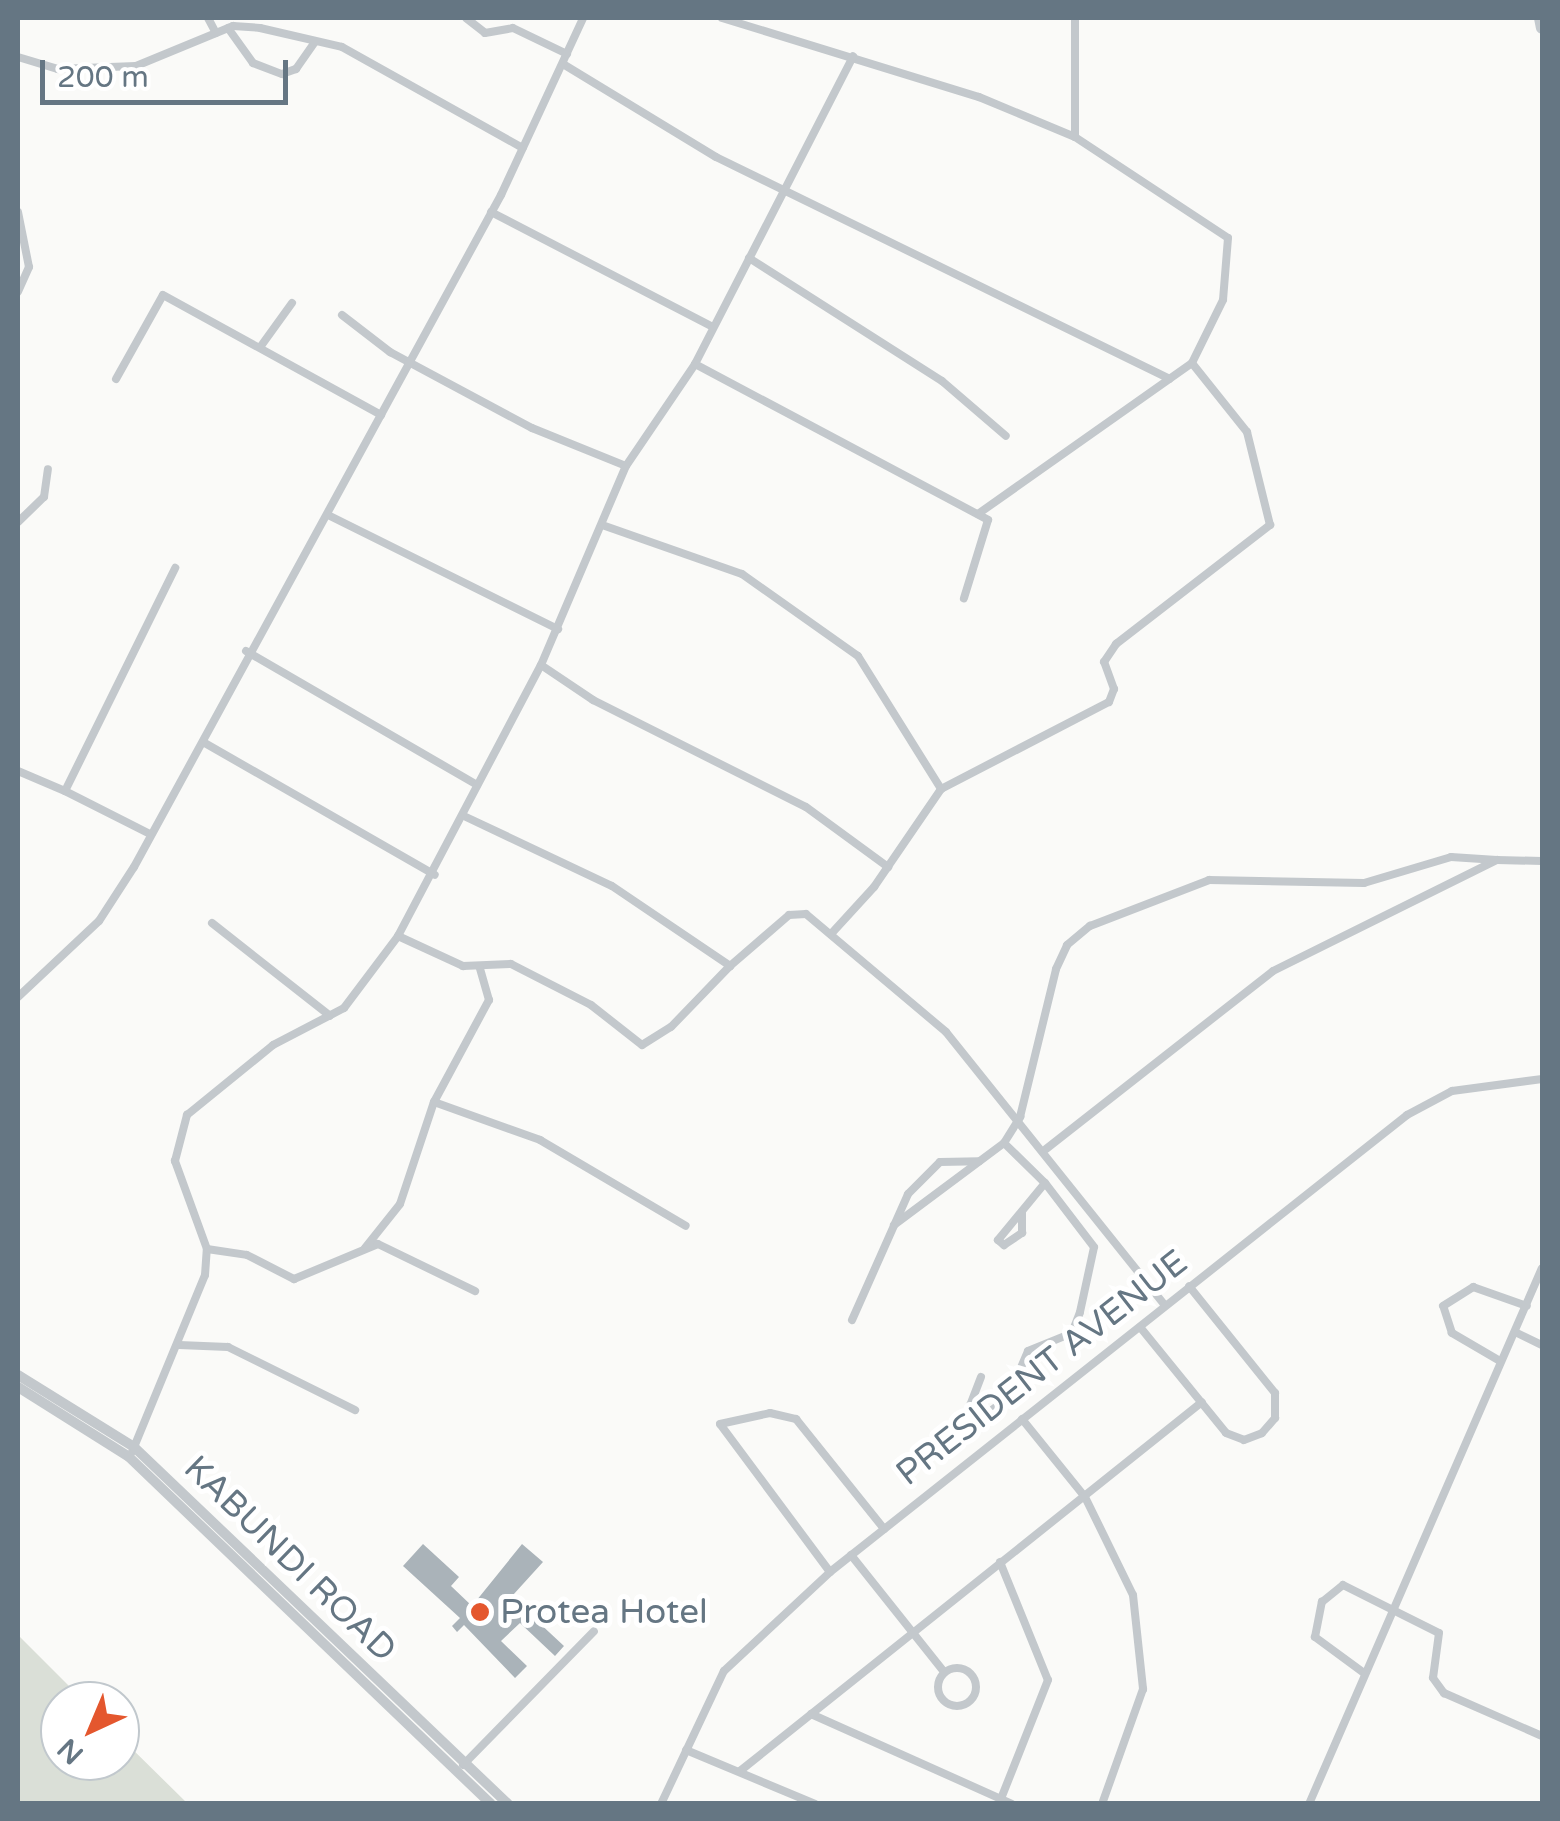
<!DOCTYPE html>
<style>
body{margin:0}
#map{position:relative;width:1560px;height:1821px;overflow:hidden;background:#fafaf8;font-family:"Varela Round",sans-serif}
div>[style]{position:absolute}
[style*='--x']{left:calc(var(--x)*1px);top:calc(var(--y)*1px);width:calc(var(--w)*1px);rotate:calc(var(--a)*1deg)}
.green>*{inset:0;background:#dadfd7}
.building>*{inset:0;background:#aab3b9}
.minor>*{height:8px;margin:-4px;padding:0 4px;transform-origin:4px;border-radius:4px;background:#c3c8cc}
.minor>.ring{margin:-4px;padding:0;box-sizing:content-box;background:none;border:8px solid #c3c8cc;border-radius:50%}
.tertiary>*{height:10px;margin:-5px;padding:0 5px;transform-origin:5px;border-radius:5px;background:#c3c8cc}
.trunk>*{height:12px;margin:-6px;padding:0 6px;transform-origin:6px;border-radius:6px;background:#c3c9ce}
.dots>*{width:28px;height:28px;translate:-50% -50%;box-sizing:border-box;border:5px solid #fff;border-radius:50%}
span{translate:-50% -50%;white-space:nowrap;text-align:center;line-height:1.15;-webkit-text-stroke:10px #fff;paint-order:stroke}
.street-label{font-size:35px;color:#657683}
.poi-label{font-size:35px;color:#657683}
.left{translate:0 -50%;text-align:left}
.frame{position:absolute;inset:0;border:20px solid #657683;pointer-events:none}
.north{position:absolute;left:40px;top:1681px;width:100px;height:100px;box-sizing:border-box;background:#fff;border:2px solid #c1c8cd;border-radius:50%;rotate:224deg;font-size:28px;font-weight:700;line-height:40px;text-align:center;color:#657683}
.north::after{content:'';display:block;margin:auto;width:35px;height:45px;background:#e4572e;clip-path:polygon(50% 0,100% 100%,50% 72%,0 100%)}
.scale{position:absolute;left:40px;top:60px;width:248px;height:45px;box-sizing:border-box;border:5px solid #657683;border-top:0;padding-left:12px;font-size:30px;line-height:35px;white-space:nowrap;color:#657683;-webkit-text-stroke:8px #fff;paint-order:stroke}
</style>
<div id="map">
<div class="green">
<i style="clip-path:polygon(18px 1635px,84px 1701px,60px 1701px,60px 1761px,120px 1761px,120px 1737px,187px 1803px,18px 1803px)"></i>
</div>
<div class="building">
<i style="clip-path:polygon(423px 1544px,459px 1577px,451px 1586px,472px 1606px,522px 1544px,543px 1562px,502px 1607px,511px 1616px,521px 1606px,564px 1646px,555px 1656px,520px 1623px,501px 1641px,527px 1666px,515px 1678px,464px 1625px,457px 1632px,452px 1626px,460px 1618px,403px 1566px)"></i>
</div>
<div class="minor">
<i style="--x:208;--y:18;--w:17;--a:62"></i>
<i style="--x:466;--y:18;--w:24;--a:38"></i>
<i style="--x:485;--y:33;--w:28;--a:-10"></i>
<i style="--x:513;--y:28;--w:60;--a:25.7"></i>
<i style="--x:722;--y:18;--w:269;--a:17.1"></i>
<i style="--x:979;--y:97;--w:104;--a:22.6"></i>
<i style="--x:1075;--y:137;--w:183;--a:33.4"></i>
<i style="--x:1228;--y:238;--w:62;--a:94.6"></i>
<i style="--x:1223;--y:300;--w:70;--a:116.2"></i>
<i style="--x:1192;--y:363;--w:262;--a:144.8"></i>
<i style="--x:228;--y:28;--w:43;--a:54.5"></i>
<i style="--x:253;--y:63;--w:31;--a:21"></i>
<i style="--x:282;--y:74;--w:15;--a:-20"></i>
<i style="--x:296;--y:69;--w:32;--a:-55"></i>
<i style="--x:18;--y:57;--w:42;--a:16.7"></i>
<i style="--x:58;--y:69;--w:78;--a:-2.2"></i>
<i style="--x:136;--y:66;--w:105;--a:-22.4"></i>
<i style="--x:233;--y:26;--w:27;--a:4"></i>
<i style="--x:260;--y:28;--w:84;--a:13"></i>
<i style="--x:342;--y:47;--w:207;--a:29.2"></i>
<i style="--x:563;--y:64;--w:179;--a:31.3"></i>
<i style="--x:716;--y:157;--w:505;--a:26.06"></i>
<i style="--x:1075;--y:137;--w:119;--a:-90"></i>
<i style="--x:18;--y:212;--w:56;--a:78.7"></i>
<i style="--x:29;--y:267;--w:27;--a:114"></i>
<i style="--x:491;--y:212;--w:250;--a:27.4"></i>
<i style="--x:749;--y:258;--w:229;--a:32.5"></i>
<i style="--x:942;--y:381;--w:84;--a:40.7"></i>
<i style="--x:342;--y:315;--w:61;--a:37.6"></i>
<i style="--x:390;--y:352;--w:161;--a:28.2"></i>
<i style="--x:532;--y:428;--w:101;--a:22"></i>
<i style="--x:261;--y:346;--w:53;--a:-54.2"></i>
<i style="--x:695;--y:364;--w:332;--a:28"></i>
<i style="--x:988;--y:520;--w:82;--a:107.1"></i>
<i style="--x:116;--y:379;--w:96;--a:-60.8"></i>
<i style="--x:163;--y:295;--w:249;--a:28.8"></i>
<i style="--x:328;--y:515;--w:257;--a:26.4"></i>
<i style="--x:18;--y:522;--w:36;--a:-44"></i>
<i style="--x:44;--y:497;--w:28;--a:-82"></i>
<i style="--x:605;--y:526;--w:145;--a:19.3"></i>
<i style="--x:742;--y:574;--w:142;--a:35.3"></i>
<i style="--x:858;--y:656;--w:157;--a:58"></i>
<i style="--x:246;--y:651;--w:267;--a:30.1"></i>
<i style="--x:541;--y:665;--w:63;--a:33.9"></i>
<i style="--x:593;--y:700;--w:238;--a:26.7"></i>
<i style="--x:806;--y:807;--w:102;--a:36.2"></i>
<i style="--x:203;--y:742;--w:267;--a:29.8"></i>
<i style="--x:18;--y:771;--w:51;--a:23.1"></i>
<i style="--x:466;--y:817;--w:161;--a:25.3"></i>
<i style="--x:612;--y:886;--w:143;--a:34.1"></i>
<i style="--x:730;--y:966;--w:78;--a:-40.8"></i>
<i style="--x:789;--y:915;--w:17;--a:-3"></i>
<i style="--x:806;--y:914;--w:183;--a:40.1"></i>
<i style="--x:946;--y:1032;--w:350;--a:51.3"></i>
<i style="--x:150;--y:834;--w:95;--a:-153.2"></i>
<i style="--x:65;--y:791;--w:249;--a:-63.7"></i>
<i style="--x:212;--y:923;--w:150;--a:38.2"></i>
<i style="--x:831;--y:934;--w:64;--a:-47.5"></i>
<i style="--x:874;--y:887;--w:119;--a:-55.6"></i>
<i style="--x:941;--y:789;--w:189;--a:-27.4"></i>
<i style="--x:1109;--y:702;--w:14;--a:-69"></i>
<i style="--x:1114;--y:689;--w:29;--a:-110"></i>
<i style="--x:1104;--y:662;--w:22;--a:-56"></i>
<i style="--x:1116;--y:644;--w:195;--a:-37.7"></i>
<i style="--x:1270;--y:525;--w:96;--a:-103.9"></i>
<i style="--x:1247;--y:432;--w:88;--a:-128.6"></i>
<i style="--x:398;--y:936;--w:72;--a:24.8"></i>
<i style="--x:463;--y:966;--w:48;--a:-2.4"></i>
<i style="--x:511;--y:964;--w:90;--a:27.1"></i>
<i style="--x:591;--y:1005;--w:65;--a:38.1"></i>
<i style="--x:642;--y:1045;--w:34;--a:-32"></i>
<i style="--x:671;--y:1027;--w:85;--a:-46"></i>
<i style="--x:18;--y:997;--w:111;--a:-43.2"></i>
<i style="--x:99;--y:921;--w:64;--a:-57.1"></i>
<i style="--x:134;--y:867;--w:766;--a:-61.36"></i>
<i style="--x:501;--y:195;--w:195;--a:-65.1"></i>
<i style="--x:434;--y:1102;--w:116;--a:-61.7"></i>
<i style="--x:489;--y:1000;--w:35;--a:-106"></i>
<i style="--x:1004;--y:1143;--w:57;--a:44.3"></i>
<i style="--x:1045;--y:1183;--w:74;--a:129.5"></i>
<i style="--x:998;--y:1240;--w:8;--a:40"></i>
<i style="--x:1004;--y:1245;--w:22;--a:-34"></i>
<i style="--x:1022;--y:1233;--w:21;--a:-90"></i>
<i style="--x:1046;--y:1149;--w:288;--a:-38.1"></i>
<i style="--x:1273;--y:971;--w:250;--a:-26.4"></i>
<i style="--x:1497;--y:860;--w:45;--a:1.3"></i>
<i style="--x:894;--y:1225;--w:137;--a:-36.7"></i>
<i style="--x:1004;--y:1143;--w:31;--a:-58"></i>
<i style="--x:1020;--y:1117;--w:152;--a:-76.3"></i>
<i style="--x:1056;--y:969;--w:26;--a:-65"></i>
<i style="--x:1067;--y:945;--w:30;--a:-40"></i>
<i style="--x:1090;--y:926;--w:128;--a:-21.1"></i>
<i style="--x:1209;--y:880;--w:155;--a:1.1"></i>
<i style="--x:1364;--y:883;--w:91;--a:-16.6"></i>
<i style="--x:1451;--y:857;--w:46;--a:3.7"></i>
<i style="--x:365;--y:1248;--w:56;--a:-51.5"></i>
<i style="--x:400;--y:1204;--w:108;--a:-71.6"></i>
<i style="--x:434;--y:1102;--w:113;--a:19.7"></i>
<i style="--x:540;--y:1140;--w:169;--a:30.5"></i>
<i style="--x:207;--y:1249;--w:40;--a:8.5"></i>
<i style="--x:247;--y:1255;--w:53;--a:27.1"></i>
<i style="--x:294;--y:1279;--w:91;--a:-22.6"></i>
<i style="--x:378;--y:1244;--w:108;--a:25.9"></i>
<i style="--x:852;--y:1320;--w:138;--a:-66"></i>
<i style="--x:908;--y:1194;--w:45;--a:-45"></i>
<i style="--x:940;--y:1162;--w:39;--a:-1"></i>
<i style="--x:1140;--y:1327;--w:136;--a:50.9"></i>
<i style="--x:1226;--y:1433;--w:19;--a:21"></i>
<i style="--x:1244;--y:1440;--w:19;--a:-21"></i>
<i style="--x:1262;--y:1433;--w:20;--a:-49"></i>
<i style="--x:1275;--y:1418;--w:25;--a:-90"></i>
<i style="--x:1275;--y:1393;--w:137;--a:-128.8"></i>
<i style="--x:1515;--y:1332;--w:30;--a:26"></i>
<i style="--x:179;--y:1345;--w:49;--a:2.3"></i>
<i style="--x:228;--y:1347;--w:142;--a:26.4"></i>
<i style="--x:1500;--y:1361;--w:56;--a:-149.7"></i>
<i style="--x:1452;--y:1333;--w:28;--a:-108"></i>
<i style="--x:1443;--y:1306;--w:36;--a:-32"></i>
<i style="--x:1473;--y:1287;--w:57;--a:19.4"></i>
<i style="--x:981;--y:1377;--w:30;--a:111"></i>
<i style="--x:970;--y:1405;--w:18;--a:38"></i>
<i style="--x:984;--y:1416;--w:30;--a:-37"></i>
<i style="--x:1008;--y:1398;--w:51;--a:-66.9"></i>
<i style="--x:1028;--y:1351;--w:48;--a:-22.2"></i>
<i style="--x:1072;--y:1333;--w:22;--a:-69"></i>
<i style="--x:1080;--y:1312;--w:66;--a:-77.8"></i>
<i style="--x:1094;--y:1247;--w:81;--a:-127.4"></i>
<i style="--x:1022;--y:1419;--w:100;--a:51.1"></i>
<i style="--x:1085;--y:1497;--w:109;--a:63.9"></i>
<i style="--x:1133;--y:1595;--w:95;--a:83.9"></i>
<i style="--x:1143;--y:1689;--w:122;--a:109.6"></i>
<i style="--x:132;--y:1452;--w:191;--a:-67.6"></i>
<i style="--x:205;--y:1275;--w:26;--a:-86"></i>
<i style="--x:207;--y:1249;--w:94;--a:-110"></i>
<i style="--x:175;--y:1161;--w:48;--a:-75.4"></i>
<i style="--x:187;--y:1115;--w:111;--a:-39.1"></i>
<i style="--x:273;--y:1045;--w:80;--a:-27.5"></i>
<i style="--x:344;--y:1008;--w:90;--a:-53.1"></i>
<i style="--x:398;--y:936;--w:306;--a:-62.2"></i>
<i style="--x:541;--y:665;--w:216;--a:-66.9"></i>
<i style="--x:626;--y:466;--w:123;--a:-55.9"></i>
<i style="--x:695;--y:364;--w:346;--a:-62.8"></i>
<i style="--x:851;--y:1555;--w:149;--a:51.5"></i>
<i style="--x:1000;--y:1562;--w:127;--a:67.9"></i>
<i style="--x:1048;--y:1680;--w:128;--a:111.6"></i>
<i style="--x:830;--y:1572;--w:184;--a:-126.6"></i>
<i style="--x:720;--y:1424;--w:51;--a:-12.4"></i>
<i style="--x:770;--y:1413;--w:27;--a:13"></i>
<i style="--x:796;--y:1419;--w:141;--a:51.3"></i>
<i class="ring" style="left:938px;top:1668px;width:30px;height:30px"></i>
<i style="--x:1364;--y:1673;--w:61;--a:-143.7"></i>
<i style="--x:1315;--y:1637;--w:36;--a:-79"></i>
<i style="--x:1322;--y:1602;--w:27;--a:-39"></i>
<i style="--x:1343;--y:1585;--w:107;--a:26.6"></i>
<i style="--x:1439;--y:1633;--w:45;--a:97.6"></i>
<i style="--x:1433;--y:1678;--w:19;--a:54"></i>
<i style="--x:1444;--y:1693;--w:107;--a:23.7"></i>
<i style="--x:811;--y:1714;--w:220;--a:24.1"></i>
<i style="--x:686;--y:1750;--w:140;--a:22.7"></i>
<i style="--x:463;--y:1765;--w:187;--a:-45.6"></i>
<i style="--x:740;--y:1771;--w:591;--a:-38.61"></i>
<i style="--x:661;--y:1804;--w:147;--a:-64.7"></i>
<i style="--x:724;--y:1671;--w:145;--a:-43"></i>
<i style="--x:830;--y:1572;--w:736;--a:-38.38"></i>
<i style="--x:1407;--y:1115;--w:51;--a:-28.1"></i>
<i style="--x:1452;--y:1091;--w:91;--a:-7.6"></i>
<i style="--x:1309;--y:1804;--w:584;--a:-66.51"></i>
</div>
<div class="tertiary">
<i style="--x:18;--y:1375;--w:137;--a:31.8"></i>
<i style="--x:134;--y:1447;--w:517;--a:43.67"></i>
<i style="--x:18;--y:1387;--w:131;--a:32.2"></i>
<i style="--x:129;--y:1457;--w:501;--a:43.79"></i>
</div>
<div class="trunk">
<i style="--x:1540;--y:18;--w:10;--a:79"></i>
</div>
<div class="dots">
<i style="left:480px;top:1612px;background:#e4572e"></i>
</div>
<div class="street-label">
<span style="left:1042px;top:1368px;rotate:-38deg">PRESIDENT AVENUE</span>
<span style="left:290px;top:1559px;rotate:44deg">KABUNDI ROAD</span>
</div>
<div class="poi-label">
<span class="left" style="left:500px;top:1612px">Protea Hotel</span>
</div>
<div class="frame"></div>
<div class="north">N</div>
<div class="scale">200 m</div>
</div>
